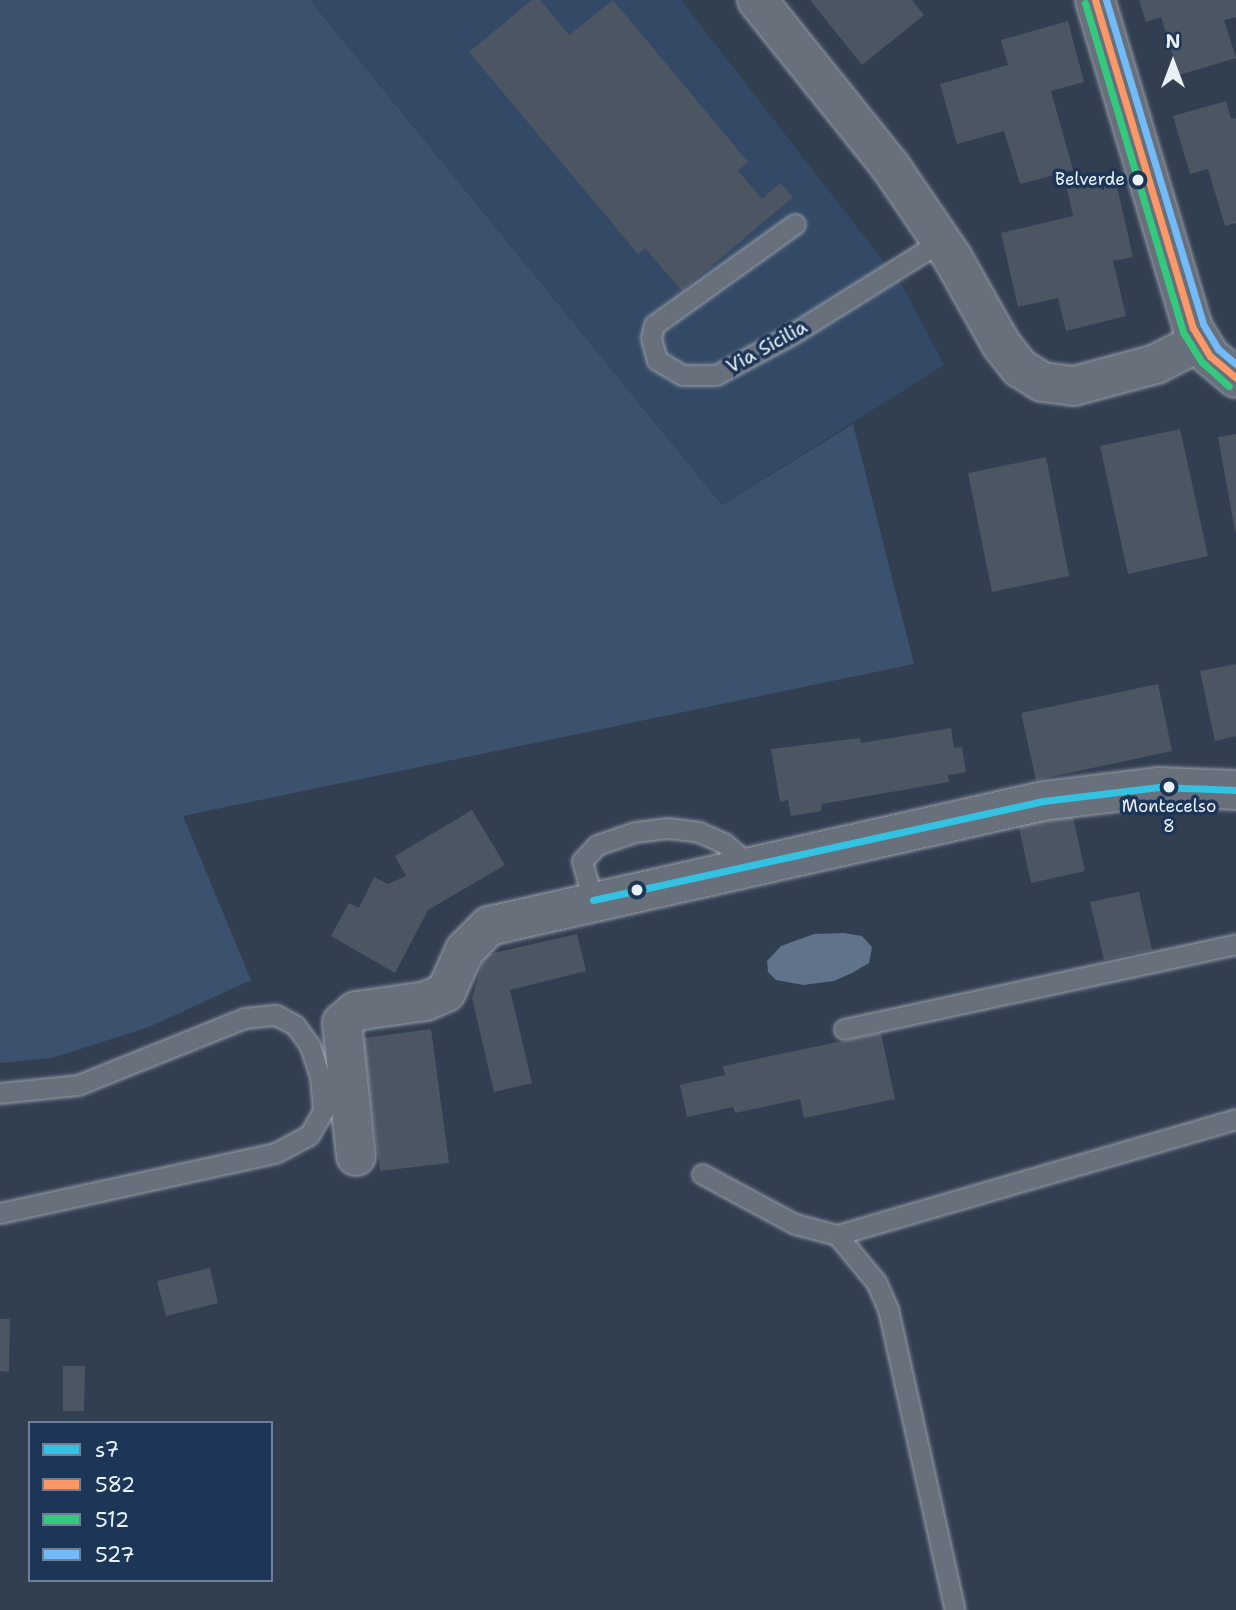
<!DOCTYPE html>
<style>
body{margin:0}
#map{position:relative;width:1236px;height:1610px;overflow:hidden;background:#323f50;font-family:"Shantell Sans",sans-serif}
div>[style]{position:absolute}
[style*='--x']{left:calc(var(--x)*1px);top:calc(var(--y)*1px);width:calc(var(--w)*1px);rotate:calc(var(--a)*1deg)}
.built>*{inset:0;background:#334965}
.green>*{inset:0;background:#3c516d}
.water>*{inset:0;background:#60738a}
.building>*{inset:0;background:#4c5663}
.roads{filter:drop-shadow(0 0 2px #99a0aa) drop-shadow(0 0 2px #99a0aa)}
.lane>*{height:19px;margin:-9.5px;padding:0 9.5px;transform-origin:9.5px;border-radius:9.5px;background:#67707b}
.street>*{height:38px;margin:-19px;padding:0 19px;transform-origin:19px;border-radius:19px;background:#67707b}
.bus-1>*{height:7px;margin:-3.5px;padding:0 3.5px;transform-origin:3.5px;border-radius:3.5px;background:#33c2e2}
.bus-2>*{height:7px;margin:-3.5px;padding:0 3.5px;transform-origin:3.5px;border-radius:3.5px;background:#fc9868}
.bus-3>*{height:7px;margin:-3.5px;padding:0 3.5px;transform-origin:3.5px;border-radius:3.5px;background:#33ca7d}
.bus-4>*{height:7px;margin:-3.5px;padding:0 3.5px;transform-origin:3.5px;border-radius:3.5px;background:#73baf8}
.dots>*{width:19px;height:19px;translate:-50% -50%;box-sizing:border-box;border:4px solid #1d3557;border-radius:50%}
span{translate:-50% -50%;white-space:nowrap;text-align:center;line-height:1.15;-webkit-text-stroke:7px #1d3557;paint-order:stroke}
.bus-label{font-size:17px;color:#e8f1f8}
.right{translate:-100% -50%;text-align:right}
.street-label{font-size:19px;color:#e8f1f8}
.legend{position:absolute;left:28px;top:1421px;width:245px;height:161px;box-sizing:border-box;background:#1d3557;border:2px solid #6e8097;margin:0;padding:9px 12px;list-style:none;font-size:21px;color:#e8f1f8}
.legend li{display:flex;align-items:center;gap:14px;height:35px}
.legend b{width:35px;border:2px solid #6e8097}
.north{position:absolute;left:1138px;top:28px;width:70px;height:70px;-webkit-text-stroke:5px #1d3557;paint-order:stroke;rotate:0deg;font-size:19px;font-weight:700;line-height:28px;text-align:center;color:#e8f1f8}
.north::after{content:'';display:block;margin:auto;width:24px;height:32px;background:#e8f1f8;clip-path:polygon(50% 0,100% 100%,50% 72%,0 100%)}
</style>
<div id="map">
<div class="built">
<i style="clip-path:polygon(310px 0,681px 0,902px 285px,944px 365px,722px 505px)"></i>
</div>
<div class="green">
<i style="clip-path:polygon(0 0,310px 0,722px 505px,853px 424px,914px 664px,183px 816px,251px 980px,149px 1027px,52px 1058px,0 1063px)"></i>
</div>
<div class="water">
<i style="clip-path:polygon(844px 933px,862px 936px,872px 947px,869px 963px,852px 973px,834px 981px,803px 985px,776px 980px,768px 972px,767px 961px,781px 946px,814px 934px)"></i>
</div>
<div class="building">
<i style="clip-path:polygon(532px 0,540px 0,569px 35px,613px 0,748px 162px,738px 171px,762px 199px,780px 183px,793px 197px,682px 291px,645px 248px,638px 254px,469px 52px)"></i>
<i style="clip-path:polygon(810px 0,912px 0,924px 15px,862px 65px)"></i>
<i style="clip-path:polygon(1139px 0,1236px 0,1236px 17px,1224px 20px,1236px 58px,1179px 75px,1161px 17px,1146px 22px)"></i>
<i style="clip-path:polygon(1068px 21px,1084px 82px,1051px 91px,1073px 170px,1020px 184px,1004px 131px,957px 144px,940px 84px,1008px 65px,1001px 40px)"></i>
<i style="clip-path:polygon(1226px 101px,1231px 119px,1236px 118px,1236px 223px,1225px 226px,1208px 169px,1190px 174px,1173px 116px)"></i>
<i style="clip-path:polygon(1115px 178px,1133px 257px,1113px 261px,1126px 316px,1066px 331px,1058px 298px,1018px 307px,1001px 233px,1073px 216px,1067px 189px)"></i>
<i style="clip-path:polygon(1180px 429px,1208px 556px,1128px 574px,1100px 446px)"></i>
<i style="clip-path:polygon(1236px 434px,1236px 531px,1235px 531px,1218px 437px)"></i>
<i style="clip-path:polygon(1046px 457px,1069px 576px,992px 592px,968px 473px)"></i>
<i style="clip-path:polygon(1236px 664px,1236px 736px,1215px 741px,1200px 671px)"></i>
<i style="clip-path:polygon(1158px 684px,1172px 751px,1036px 780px,1021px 713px)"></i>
<i style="clip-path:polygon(951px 728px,954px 748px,962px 747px,966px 772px,948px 775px,949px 782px,822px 804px,821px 811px,791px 816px,788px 800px,780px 802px,771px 749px,860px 738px,861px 743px)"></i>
<i style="clip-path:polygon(472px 810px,505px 865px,428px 910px,395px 973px,331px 936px,349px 903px,359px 908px,374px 877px,388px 884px,406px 876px,395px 856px)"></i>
<i style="clip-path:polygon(1072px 812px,1085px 871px,1031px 883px,1018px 823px)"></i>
<i style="clip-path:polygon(1139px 892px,1152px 950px,1104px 960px,1090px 902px)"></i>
<i style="clip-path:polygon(577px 934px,586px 971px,510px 990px,532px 1083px,494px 1092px,472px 998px,485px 955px)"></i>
<i style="clip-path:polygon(431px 1029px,449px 1163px,380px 1171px,363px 1038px)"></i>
<i style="clip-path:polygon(881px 1033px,895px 1099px,804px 1118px,800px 1099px,735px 1113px,733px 1107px,687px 1117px,680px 1085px,725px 1075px,723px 1066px)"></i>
<i style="clip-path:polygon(210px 1268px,218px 1303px,166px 1316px,157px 1281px)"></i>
<i style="clip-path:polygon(0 1319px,10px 1319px,9px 1372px,0 1371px)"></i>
<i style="clip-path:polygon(63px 1366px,85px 1366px,84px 1411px,63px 1411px)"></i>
</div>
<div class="roads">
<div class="lane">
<i style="--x:795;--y:224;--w:173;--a:144.4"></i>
<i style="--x:654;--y:325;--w:13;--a:103"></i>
<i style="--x:651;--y:338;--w:23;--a:75"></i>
<i style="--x:657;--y:360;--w:29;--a:31"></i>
<i style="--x:682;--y:375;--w:34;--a:0"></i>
<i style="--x:716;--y:375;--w:89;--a:-28.3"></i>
<i style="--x:794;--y:333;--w:173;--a:-32"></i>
<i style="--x:593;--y:900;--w:41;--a:-105.8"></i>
<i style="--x:582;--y:861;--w:22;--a:-47"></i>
<i style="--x:597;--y:845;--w:40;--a:-18.9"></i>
<i style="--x:635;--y:832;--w:33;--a:-7"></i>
<i style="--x:668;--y:828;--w:31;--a:7"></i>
<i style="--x:699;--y:832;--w:27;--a:24"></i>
<i style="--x:724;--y:843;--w:33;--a:41"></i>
<i style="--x:844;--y:1029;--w:401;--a:-12.2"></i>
<i style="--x:0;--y:1093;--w:78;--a:-5.9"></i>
<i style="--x:78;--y:1085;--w:180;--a:-21.9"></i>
<i style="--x:245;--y:1018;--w:31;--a:-6"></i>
<i style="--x:276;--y:1015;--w:21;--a:28"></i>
<i style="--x:295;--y:1025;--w:26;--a:54"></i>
<i style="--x:310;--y:1046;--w:33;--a:72"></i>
<i style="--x:320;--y:1077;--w:34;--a:85"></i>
<i style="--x:323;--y:1111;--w:28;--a:120"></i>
<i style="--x:309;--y:1135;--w:38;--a:152"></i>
<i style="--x:275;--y:1153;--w:281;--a:167.7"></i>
<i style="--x:702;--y:1174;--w:106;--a:28.3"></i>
<i style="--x:795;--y:1224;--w:43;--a:14.7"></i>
<i style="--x:837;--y:1235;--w:416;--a:-16.2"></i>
<i style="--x:837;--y:1235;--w:61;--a:50.3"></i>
<i style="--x:876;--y:1282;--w:30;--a:66"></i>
<i style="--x:888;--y:1309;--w:308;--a:77.5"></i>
</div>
<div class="street">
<i style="--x:757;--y:0;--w:213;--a:51.3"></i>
<i style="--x:890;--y:166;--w:110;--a:55.7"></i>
<i style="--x:952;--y:257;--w:100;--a:60.6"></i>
<i style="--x:1001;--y:344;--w:31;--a:52"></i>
<i style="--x:1020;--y:368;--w:26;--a:32"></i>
<i style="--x:1042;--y:382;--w:32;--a:7"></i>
<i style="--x:1074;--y:386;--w:85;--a:-15"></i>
<i style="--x:1156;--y:364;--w:48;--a:-27.1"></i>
<i style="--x:1095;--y:0;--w:342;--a:73.4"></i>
<i style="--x:1193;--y:328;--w:33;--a:59"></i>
<i style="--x:1210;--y:356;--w:34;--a:40"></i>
<i style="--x:356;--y:1156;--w:134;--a:-96"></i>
<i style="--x:342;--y:1023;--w:18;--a:-41"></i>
<i style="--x:356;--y:1011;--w:71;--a:-8.1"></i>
<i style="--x:426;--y:1001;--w:22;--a:-24"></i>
<i style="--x:446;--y:992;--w:46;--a:-65.7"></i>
<i style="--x:465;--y:950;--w:34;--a:-45"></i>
<i style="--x:489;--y:926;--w:568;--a:-12.71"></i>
<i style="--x:1043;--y:801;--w:117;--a:-6.9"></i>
<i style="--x:1159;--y:787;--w:77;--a:2.2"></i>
</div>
</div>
<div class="bus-1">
<i style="--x:593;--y:900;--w:461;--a:-12.4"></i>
<i style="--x:1043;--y:801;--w:117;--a:-6.9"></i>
<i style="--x:1159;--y:787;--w:77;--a:2.2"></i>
</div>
<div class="bus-2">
<i style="--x:1095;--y:0;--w:342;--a:73.4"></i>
<i style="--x:1193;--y:328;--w:33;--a:59"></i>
<i style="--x:1210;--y:356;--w:34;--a:40"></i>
</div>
<div class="bus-3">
<i style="--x:1085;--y:3;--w:343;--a:73.4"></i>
<i style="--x:1183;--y:332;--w:36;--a:58"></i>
<i style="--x:1202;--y:362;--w:36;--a:42"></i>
</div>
<div class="bus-4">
<i style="--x:1106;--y:0;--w:338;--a:73.3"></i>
<i style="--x:1203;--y:324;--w:29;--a:59"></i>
<i style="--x:1218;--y:349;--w:23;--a:40"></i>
</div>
<div class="dots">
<i style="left:1138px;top:180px;background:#e8f1f8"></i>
<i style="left:1169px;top:787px;background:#e8f1f8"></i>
<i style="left:637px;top:890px;background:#e8f1f8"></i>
</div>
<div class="bus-label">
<span class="right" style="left:1125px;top:180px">Belverde</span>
<span style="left:1169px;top:817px">Montecelso<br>8</span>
</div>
<div class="street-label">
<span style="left:767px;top:347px;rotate:-29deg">Via Sicilia</span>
</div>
<ul class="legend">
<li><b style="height:9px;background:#33c2e2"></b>s7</li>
<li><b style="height:9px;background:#fc9868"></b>582</li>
<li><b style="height:9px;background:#33ca7d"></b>512</li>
<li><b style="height:9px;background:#73baf8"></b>527</li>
</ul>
<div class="north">N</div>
</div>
